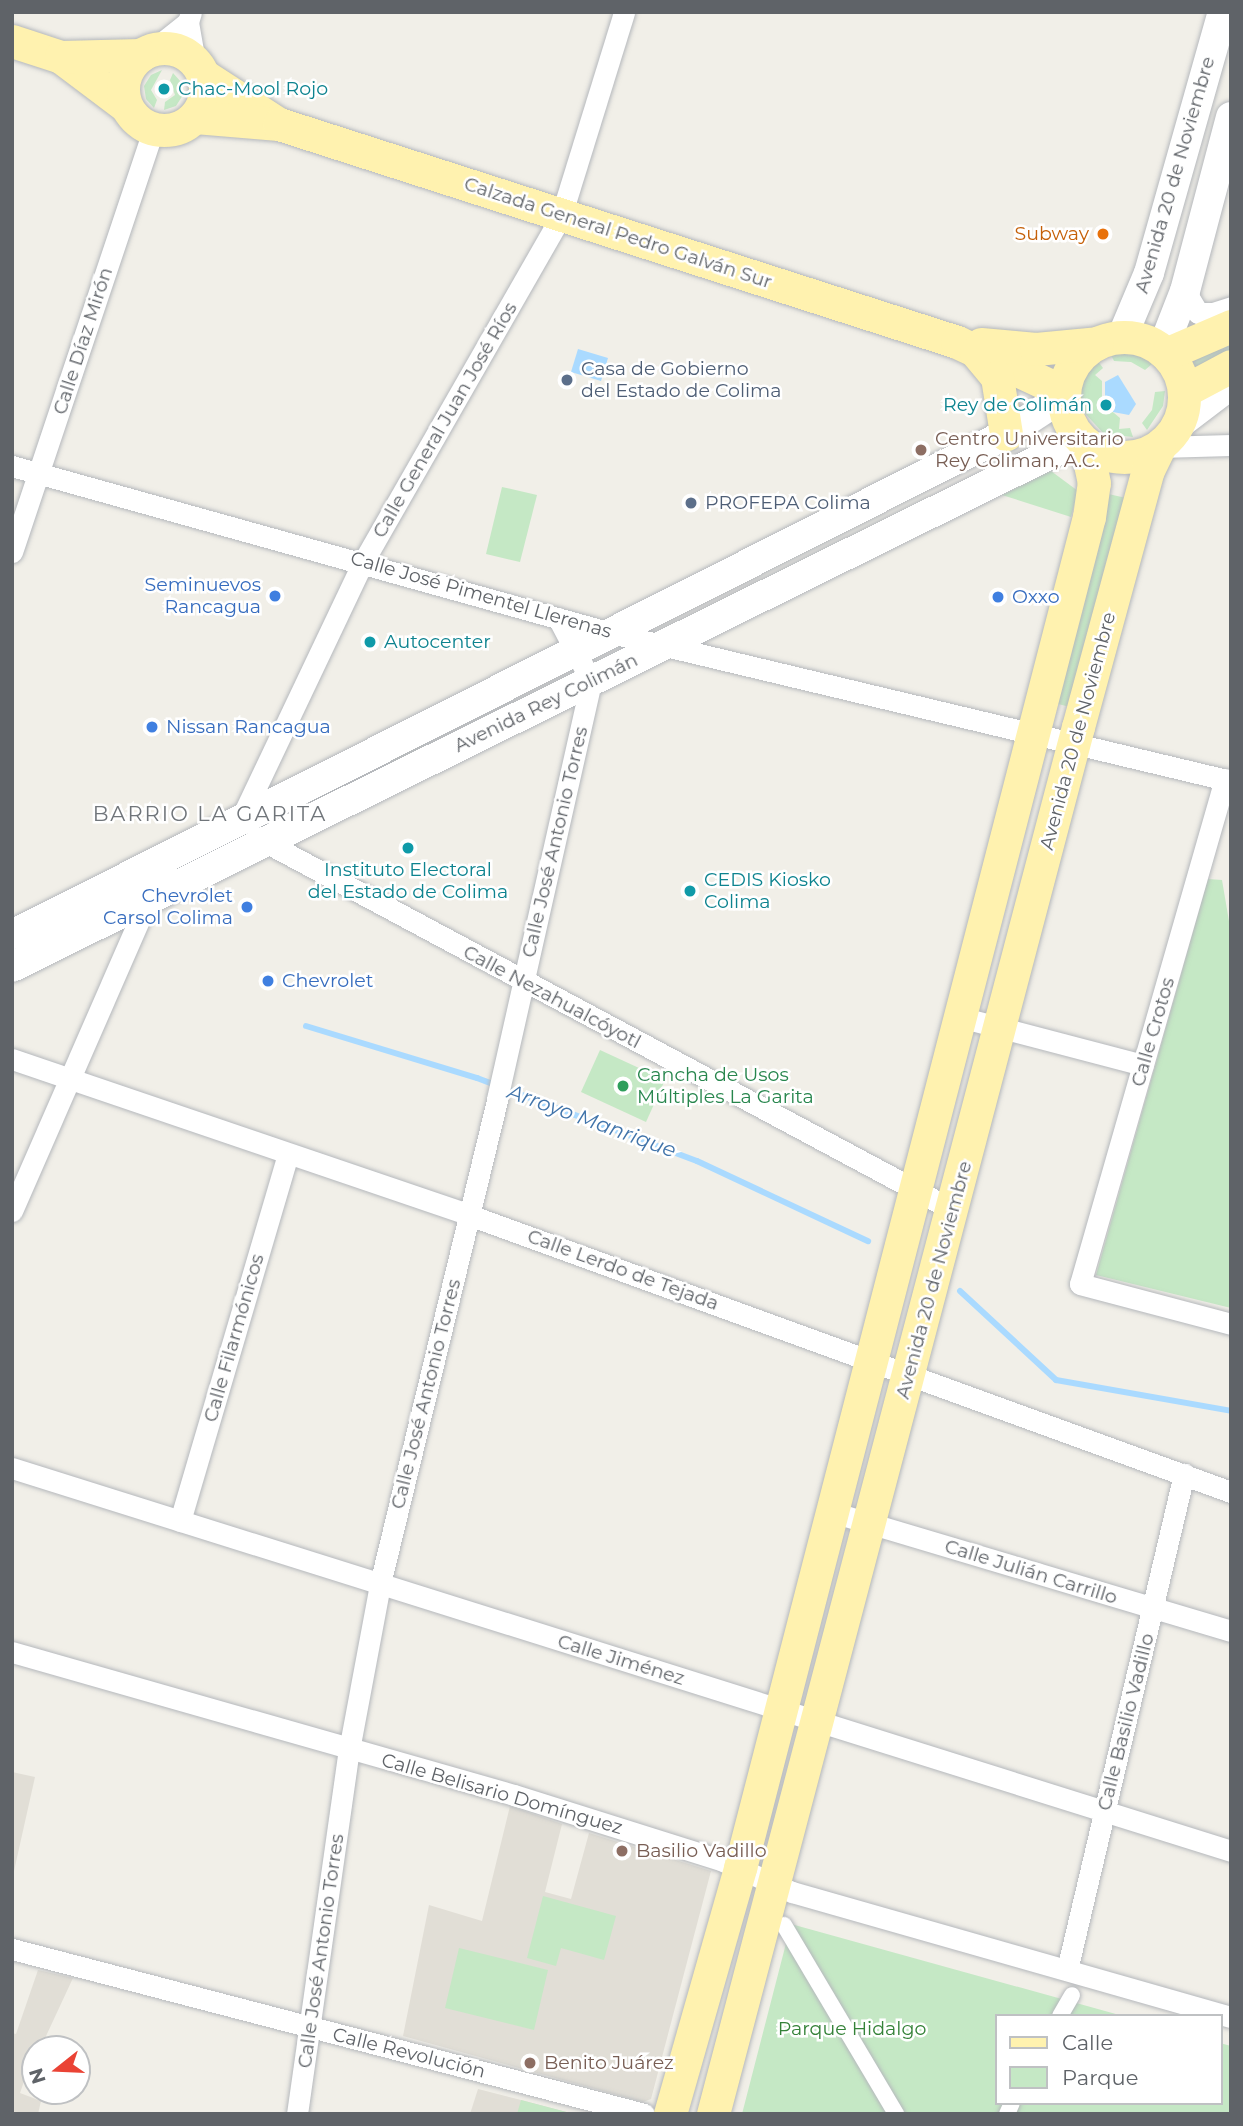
<!DOCTYPE html>
<meta charset="utf-8">
<style>
body{margin:0}
#map{position:relative;width:1243px;height:2126px;overflow:hidden;background:#f1efe8;font-family:Montserrat,sans-serif}
div>[style]{position:absolute}
[style*='--x']{left:calc(var(--x)*1px);top:calc(var(--y)*1px);width:calc(var(--w)*1px);rotate:calc(var(--a)*1deg)}
.education>*{inset:0;background:#e1ded6}
.green>*{inset:0;background:#c5e8c5}
.water>*{inset:0;background:#aadaff}
.stream>*{height:6px;margin:-3px;padding:0 3px;transform-origin:3px;border-radius:3px;background:#aadaff}
.roads{filter:drop-shadow(0 0 2px #b5b8bc) drop-shadow(0 0 2px #b5b8bc)}
.pedestrian>*{height:16px;margin:-8px;padding:0 8px;transform-origin:8px;border-radius:8px;background:#fff}
.minor>*{height:21px;margin:-10.5px;padding:0 10.5px;transform-origin:10.5px;border-radius:10.5px;background:#fff}
.secondary>*{height:30px;margin:-15px;padding:0 15px;transform-origin:15px;border-radius:15px;background:#fff}
.primary>*{height:33px;margin:-16.5px;padding:0 16.5px;transform-origin:16.5px;border-radius:16.5px;background:#fff2af}
.primary>.ring{margin:-16.5px;padding:0;box-sizing:content-box;background:none;border:33px solid #fff2af;border-radius:50%}
.dots>*{width:19px;height:19px;translate:-50% -50%;box-sizing:border-box;border:4px solid #fff;border-radius:50%}
span{translate:-50% -50%;white-space:nowrap;text-align:center;line-height:1.15;-webkit-text-stroke:5px #fff;paint-order:stroke}
.culture-label{font-size:19px;color:#0d838f}
.left{translate:0 -50%;text-align:left}
.right{translate:-100% -50%;text-align:right}
.street-label{font-size:19px;color:#5f6368}
.food-label{font-size:19px;color:#c56008}
.service-label{font-size:19px;color:#4e5e75}
.education-label{font-size:19px;color:#785e54}
.shop-label{font-size:19px;color:#366cbe}
.leisure-label{font-size:19px;color:#27864d}
.park-label{font-size:19px;color:#348238}
.neighbourhood-label{font-size:21px;color:#70757a;letter-spacing:2px}
.water-label{font-size:21px;color:#4174aa;font-style:italic}
.frame{position:absolute;inset:0;border:14px solid #5f6368;pointer-events:none}
.legend{position:absolute;left:995px;top:2014px;width:228px;height:91px;box-sizing:border-box;background:#fff;border:2px solid #bfc1c3;margin:0;padding:9px 12px;list-style:none;font-size:21px;color:#5f6368}
.legend li{display:flex;align-items:center;gap:14px;height:35px}
.legend b{width:35px;border:2px solid #bfc1c3}
.north{position:absolute;left:21px;top:2035px;width:70px;height:70px;box-sizing:border-box;background:#fff;border:2px solid #bfc1c3;border-radius:50%;rotate:252deg;font-size:19px;font-weight:700;line-height:28px;text-align:center;color:#5f6368}
.north::after{content:'';display:block;margin:auto;width:24px;height:32px;background:#ea4335;clip-path:polygon(50% 0,100% 100%,50% 72%,0 100%)}
</style>
<div id="map">
<div class="education">
<i style="clip-path:polygon(12px 1772px,35px 1777px,12px 1880px)"></i>
<i style="clip-path:polygon(510px 1806px,562px 1824px,545px 1892px,571px 1899px,589px 1833px,711px 1871px,651px 2099px,643px 2102px,403px 2036px,429px 1905px,482px 1921px)"></i>
<i style="clip-path:polygon(38px 1970px,73px 1978px,40px 2049px,35px 2049px,20px 2093px,41px 2101px,38px 2114px,12px 2114px,12px 2033px,16px 2034px)"></i>
<i style="clip-path:polygon(478px 2089px,521px 2100px,574px 2114px,470px 2114px)"></i>
</div>
<div class="green">
<i style="clip-path:polygon(162px 70px,151px 90px,157px 100px,154px 108px,146px 99px,144px 86px,151px 75px)"></i>
<i style="clip-path:polygon(173px 73px,181px 82px,183px 95px,176px 106px,164px 110px,165px 102px,175px 95px,170px 80px)"></i>
<i style="clip-path:polygon(1231px 342px,1231px 351px,1196px 375px,1185px 351px)"></i>
<i style="clip-path:polygon(1125px 352px,1140px 356px,1152px 364px,1145px 370px,1131px 362px,1114px 361px,1110px 353px)"></i>
<i style="clip-path:polygon(1097px 360px,1103px 368px,1095px 375px,1102px 381px,1102px 403px,1120px 418px,1119px 429px,1130px 428px,1133px 437px,1104px 434px,1081px 409px,1080px 383px)"></i>
<i style="clip-path:polygon(1165px 391px,1163px 406px,1147px 430px,1142px 423px,1152px 410px,1155px 392px)"></i>
<i style="clip-path:polygon(1051px 471px,1078px 491px,1071px 517px,1002px 495px)"></i>
<i style="clip-path:polygon(502px 487px,537px 495px,520px 562px,486px 554px)"></i>
<i style="clip-path:polygon(1104px 493px,1126px 498px,1070px 707px,1054px 703px)"></i>
<i style="clip-path:polygon(1208px 879px,1222px 880px,1231px 933px,1231px 1308px,1096px 1275px)"></i>
<i style="clip-path:polygon(600px 1050px,665px 1080px,646px 1122px,581px 1092px)"></i>
<i style="clip-path:polygon(543px 1896px,616px 1916px,604px 1960px,561px 1948px,556px 1966px,527px 1958px)"></i>
<i style="clip-path:polygon(791px 1924px,1123px 2016px,996px 2016px,996px 2103px,1220px 2103px,1220px 2043px,1231px 2046px,1231px 2114px,742px 2114px)"></i>
<i style="clip-path:polygon(459px 1948px,548px 1970px,534px 2030px,445px 2008px)"></i>
<i style="clip-path:polygon(521px 2100px,574px 2114px,517px 2114px)"></i>
</div>
<div class="water">
<i style="clip-path:polygon(578px 349px,608px 358px,601px 381px,571px 372px)"></i>
<i style="clip-path:polygon(1118px 375px,1136px 404px,1129px 415px,1113px 412px,1105px 402px,1105px 382px)"></i>
</div>
<div class="stream">
<i style="--x:306;--y:1026;--w:179;--a:16.9"></i>
<i style="--x:477;--y:1078;--w:235;--a:20.7"></i>
<i style="--x:697;--y:1161;--w:189;--a:25.1"></i>
<i style="--x:960;--y:1291;--w:131;--a:42.8"></i>
<i style="--x:1056;--y:1380;--w:178;--a:10"></i>
</div>
<div class="roads">
<div class="pedestrian">
<i style="--x:784;--y:1925;--w:220;--a:59.3"></i>
<i style="--x:1060;--y:2016;--w:24;--a:-60"></i>
<i style="--x:1007;--y:2114;--w:12;--a:-66"></i>
</div>
<div class="minor">
<i style="--x:188;--y:22;--w:41;--a:80.1"></i>
<i style="--x:154;--y:49;--w:43;--a:-38.5"></i>
<i style="--x:188;--y:22;--w:10;--a:-73"></i>
<i style="--x:1185;--y:291;--w:26;--a:59"></i>
<i style="--x:1198;--y:313;--w:15;--a:0"></i>
<i style="--x:1213;--y:313;--w:19;--a:-18"></i>
<i style="--x:1172;--y:434;--w:74;--a:-37.3"></i>
<i style="--x:1159;--y:447;--w:72;--a:-1.6"></i>
<i style="--x:12;--y:466;--w:622;--a:15.58"></i>
<i style="--x:611;--y:633;--w:637;--a:13.43"></i>
<i style="--x:12;--y:552;--w:445;--a:-71.5"></i>
<i style="--x:1225;--y:779;--w:525;--a:106.02"></i>
<i style="--x:1080;--y:1284;--w:156;--a:14.8"></i>
<i style="--x:239;--y:823;--w:289;--a:-64.6"></i>
<i style="--x:363;--y:562;--w:399;--a:-60.2"></i>
<i style="--x:561;--y:216;--w:214;--a:-72.8"></i>
<i style="--x:256;--y:837;--w:791;--a:28.15"></i>
<i style="--x:960;--y:1017;--w:189;--a:14.7"></i>
<i style="--x:12;--y:1059;--w:483;--a:18.8"></i>
<i style="--x:469;--y:1215;--w:811;--a:19.98"></i>
<i style="--x:12;--y:1211;--w:340;--a:-66.4"></i>
<i style="--x:12;--y:1468;--w:1278;--a:17.44"></i>
<i style="--x:832;--y:1512;--w:416;--a:16.6"></i>
<i style="--x:180;--y:1521;--w:382;--a:-73.6"></i>
<i style="--x:12;--y:1652;--w:522;--a:15.9"></i>
<i style="--x:514;--y:1795;--w:219;--a:17.5"></i>
<i style="--x:723;--y:1861;--w:76;--a:24.2"></i>
<i style="--x:792;--y:1892;--w:456;--a:15.9"></i>
<i style="--x:12;--y:1949;--w:653;--a:14.63"></i>
<i style="--x:1067;--y:1970;--w:510;--a:-76.73"></i>
<i style="--x:297;--y:2114;--w:368;--a:-81.9"></i>
<i style="--x:349;--y:1750;--w:169;--a:-79.4"></i>
<i style="--x:380;--y:1584;--w:499;--a:-76.4"></i>
<i style="--x:497;--y:1099;--w:428;--a:-77.3"></i>
<i style="--x:591;--y:681;--w:71;--a:-117.6"></i>
</div>
<div class="secondary">
<i style="--x:1122;--y:337;--w:69;--a:-67.1"></i>
<i style="--x:1149;--y:273;--w:271;--a:-74.2"></i>
<i style="--x:1162;--y:350;--w:63;--a:-68.7"></i>
<i style="--x:1185;--y:291;--w:180;--a:-75.2"></i>
<i style="--x:12;--y:935;--w:1113;--a:-26.75"></i>
<i style="--x:1006;--y:434;--w:69;--a:-33.2"></i>
<i style="--x:12;--y:967;--w:1192;--a:-26.29"></i>
</div>
<div class="primary">
<i style="--x:12;--y:41;--w:52;--a:18.1"></i>
<i style="--x:61;--y:57;--w:81;--a:37"></i>
<i class="ring" style="left:123px;top:48px;width:49px;height:49px"></i>
<i style="--x:61;--y:57;--w:80;--a:-1.4"></i>
<i style="--x:203;--y:75;--w:88;--a:33"></i>
<i style="--x:195;--y:117;--w:84;--a:4.8"></i>
<i style="--x:279;--y:124;--w:712;--a:17.82"></i>
<i style="--x:957;--y:342;--w:118;--a:25"></i>
<i class="ring" style="left:1064px;top:337px;width:87px;height:87px"></i>
<i style="--x:981;--y:344;--w:55;--a:5.2"></i>
<i style="--x:1036;--y:349;--w:61;--a:-5.6"></i>
<i style="--x:976;--y:352;--w:33;--a:50"></i>
<i style="--x:997;--y:377;--w:58;--a:81"></i>
<i style="--x:1166;--y:354;--w:71;--a:-23.3"></i>
<i style="--x:1184;--y:391;--w:53;--a:-28"></i>
<i style="--x:670;--y:2114;--w:256;--a:-74.1"></i>
<i style="--x:740;--y:1868;--w:1395;--a:-75.52"></i>
<i style="--x:1089;--y:517;--w:34;--a:-82"></i>
<i style="--x:1094;--y:483;--w:40;--a:-102"></i>
<i style="--x:713;--y:2114;--w:1434;--a:-75.26"></i>
<i style="--x:1078;--y:727;--w:266;--a:-74.8"></i>
<i style="--x:1148;--y:470;--w:25;--a:-64"></i>
</div>
</div>
<div class="dots">
<i style="left:164px;top:89px;background:#0f9aa8"></i>
<i style="left:1103px;top:234px;background:#e8710a"></i>
<i style="left:567px;top:380px;background:#5c6f8a"></i>
<i style="left:1106px;top:405px;background:#0f9aa8"></i>
<i style="left:921px;top:450px;background:#8d6e63"></i>
<i style="left:691px;top:503px;background:#5c6f8a"></i>
<i style="left:275px;top:596px;background:#3f7fe0"></i>
<i style="left:998px;top:597px;background:#3f7fe0"></i>
<i style="left:370px;top:642px;background:#0f9aa8"></i>
<i style="left:152px;top:727px;background:#3f7fe0"></i>
<i style="left:408px;top:848px;background:#0f9aa8"></i>
<i style="left:690px;top:891px;background:#0f9aa8"></i>
<i style="left:247px;top:907px;background:#3f7fe0"></i>
<i style="left:268px;top:981px;background:#3f7fe0"></i>
<i style="left:623px;top:1086px;background:#2e9e5b"></i>
<i style="left:622px;top:1851px;background:#8d6e63"></i>
<i style="left:530px;top:2063px;background:#8d6e63"></i>
</div>
<div class="culture-label">
<span class="left" style="left:178px;top:89px">Chac-Mool Rojo</span>
<span class="right" style="left:1092px;top:405px">Rey de Colimán</span>
<span class="left" style="left:384px;top:642px">Autocenter</span>
<span style="left:408px;top:881px">Instituto Electoral<br>del Estado de Colima</span>
<span class="left" style="left:704px;top:891px">CEDIS Kiosko<br>Colima</span>
</div>
<div class="street-label">
<span style="left:1175px;top:175px;rotate:-74deg">Avenida 20 de Noviembre</span>
<span style="left:618px;top:233px;rotate:18deg">Calzada General Pedro Galván Sur</span>
<span style="left:83px;top:341px;rotate:-72deg">Calle Díaz Mirón</span>
<span style="left:445px;top:420px;rotate:-60deg">Calle General Juan José Ríos</span>
<span style="left:481px;top:595px;rotate:16deg">Calle José Pimentel Llerenas</span>
<span style="left:546px;top:703px;rotate:-26deg">Avenida Rey Colimán</span>
<span style="left:1078px;top:731px;rotate:-75deg">Avenida 20 de Noviembre</span>
<span style="left:555px;top:842px;rotate:-77deg">Calle José Antonio Torres</span>
<span style="left:552px;top:997px;rotate:28deg">Calle Nezahualcóyotl</span>
<span style="left:1153px;top:1032px;rotate:-74deg">Calle Crotos</span>
<span style="left:623px;top:1270px;rotate:20deg">Calle Lerdo de Tejada</span>
<span style="left:934px;top:1280px;rotate:-75deg">Avenida 20 de Noviembre</span>
<span style="left:234px;top:1338px;rotate:-74deg">Calle Filarmónicos</span>
<span style="left:426px;top:1394px;rotate:-76deg">Calle José Antonio Torres</span>
<span style="left:1031px;top:1572px;rotate:17deg">Calle Julián Carrillo</span>
<span style="left:621px;top:1660px;rotate:17deg">Calle Jiménez</span>
<span style="left:1126px;top:1722px;rotate:-76deg">Calle Basilio Vadillo</span>
<span style="left:502px;top:1794px;rotate:16deg">Calle Belisario Domínguez</span>
<span style="left:321px;top:1951px;rotate:-82deg">Calle José Antonio Torres</span>
<span style="left:409px;top:2053px;rotate:14deg">Calle Revolución</span>
</div>
<div class="food-label">
<span class="right" style="left:1089px;top:234px">Subway</span>
</div>
<div class="service-label">
<span class="left" style="left:581px;top:380px">Casa de Gobierno<br>del Estado de Colima</span>
<span class="left" style="left:705px;top:503px">PROFEPA Colima</span>
</div>
<div class="education-label">
<span class="left" style="left:935px;top:450px">Centro Universitario<br>Rey Coliman, A.C.</span>
<span class="left" style="left:636px;top:1851px">Basilio Vadillo</span>
<span class="left" style="left:544px;top:2063px">Benito Juárez</span>
</div>
<div class="shop-label">
<span class="right" style="left:261px;top:596px">Seminuevos<br>Rancagua</span>
<span class="left" style="left:1012px;top:597px">Oxxo</span>
<span class="left" style="left:166px;top:727px">Nissan Rancagua</span>
<span class="right" style="left:233px;top:907px">Chevrolet<br>Carsol Colima</span>
<span class="left" style="left:282px;top:981px">Chevrolet</span>
</div>
<div class="leisure-label">
<span class="left" style="left:637px;top:1086px">Cancha de Usos<br>Múltiples La Garita</span>
</div>
<div class="park-label">
<span style="left:852px;top:2029px">Parque Hidalgo</span>
</div>
<div class="neighbourhood-label">
<span style="left:210px;top:814px">BARRIO LA GARITA</span>
</div>
<div class="water-label">
<span style="left:592px;top:1121px;rotate:20deg">Arroyo Manrique</span>
</div>
<div class="frame"></div>
<ul class="legend">
<li><b style="height:9px;background:#fff2af"></b>Calle</li>
<li><b style="height:19px;background:#c5e8c5"></b>Parque</li>
</ul>
<div class="north">N</div>
</div>
